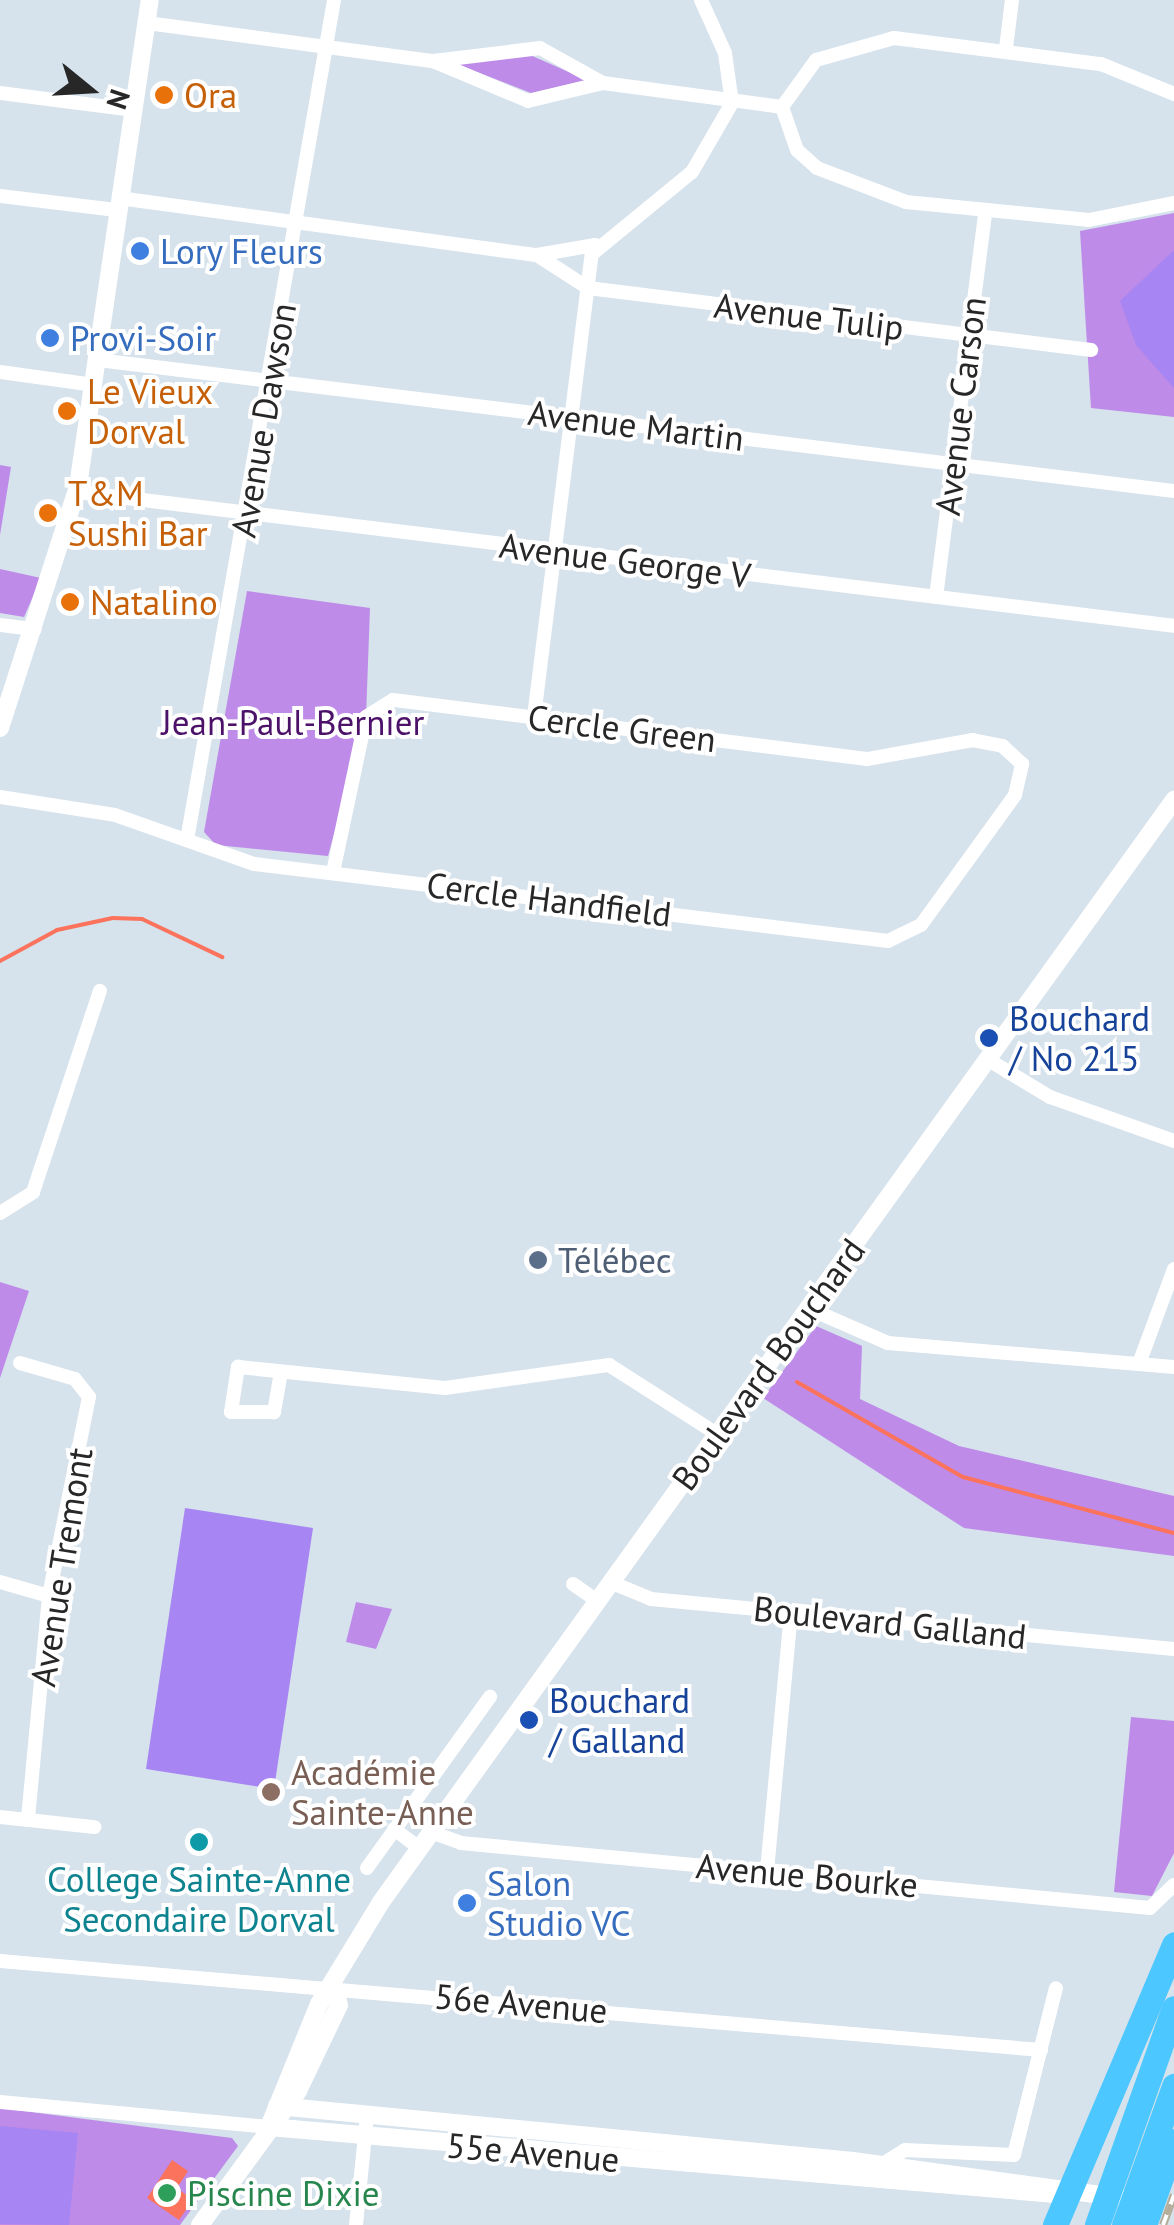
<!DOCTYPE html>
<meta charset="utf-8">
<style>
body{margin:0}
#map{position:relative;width:1174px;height:2225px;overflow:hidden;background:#d6e2ec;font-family:"PT Sans",sans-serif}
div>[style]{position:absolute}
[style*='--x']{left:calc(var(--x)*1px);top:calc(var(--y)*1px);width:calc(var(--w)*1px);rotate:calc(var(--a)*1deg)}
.green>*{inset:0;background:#be8be9}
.pitch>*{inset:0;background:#a785f2}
.water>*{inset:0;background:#fb735c}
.stream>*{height:4px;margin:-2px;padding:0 2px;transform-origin:2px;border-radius:2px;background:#fb735c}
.minor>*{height:14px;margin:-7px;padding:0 7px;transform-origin:7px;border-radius:7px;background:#fff}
.tertiary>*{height:18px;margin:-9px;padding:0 9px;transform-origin:9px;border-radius:9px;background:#fff}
.secondary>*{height:18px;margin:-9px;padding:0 9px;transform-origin:9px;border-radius:9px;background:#fff}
.motorway>*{height:25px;margin:-12.5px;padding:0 12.5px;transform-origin:12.5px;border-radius:12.5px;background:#4dc7ff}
.rail>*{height:8px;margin-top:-4px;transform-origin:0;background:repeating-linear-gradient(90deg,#fff 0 11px,#b4ad99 0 22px);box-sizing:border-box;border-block:2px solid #b4ad99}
.dots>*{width:28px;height:28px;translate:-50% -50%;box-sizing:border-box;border:5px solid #fff;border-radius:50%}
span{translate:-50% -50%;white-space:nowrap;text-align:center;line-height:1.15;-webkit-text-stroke:8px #fff;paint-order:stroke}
.food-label{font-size:35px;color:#c56008}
.left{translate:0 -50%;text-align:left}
.shop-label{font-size:35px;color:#366cbe}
.street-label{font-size:35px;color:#272727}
.park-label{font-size:35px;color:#4c1169}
.transit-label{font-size:35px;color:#164399}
.service-label{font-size:35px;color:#4e5e75}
.education-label{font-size:35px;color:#785e54}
.culture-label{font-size:35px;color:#0d838f}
.leisure-label{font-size:35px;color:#27864d}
.north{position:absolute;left:40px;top:40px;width:100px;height:100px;-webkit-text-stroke:8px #fff;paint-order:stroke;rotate:108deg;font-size:28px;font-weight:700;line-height:40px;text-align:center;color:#272727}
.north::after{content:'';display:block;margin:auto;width:35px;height:45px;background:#272727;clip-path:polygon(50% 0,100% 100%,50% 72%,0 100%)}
</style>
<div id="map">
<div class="green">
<i style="clip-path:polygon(530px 55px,587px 80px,531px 93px,451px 62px)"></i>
<i style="clip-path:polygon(1174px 213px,1174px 417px,1091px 408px,1080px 231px)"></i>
<i style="clip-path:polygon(0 465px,11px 467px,0 535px)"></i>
<i style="clip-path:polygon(0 569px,41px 578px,24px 617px,0 613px)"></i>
<i style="clip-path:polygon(247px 591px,370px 608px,366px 717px,328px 856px,216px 845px,204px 832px)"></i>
<i style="clip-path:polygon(0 1282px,29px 1291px,0 1378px)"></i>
<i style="clip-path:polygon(816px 1326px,862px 1346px,860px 1399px,959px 1446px,1174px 1496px,1174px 1556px,964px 1528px,763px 1398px)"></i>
<i style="clip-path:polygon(356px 1602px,392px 1609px,376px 1649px,346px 1642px)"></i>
<i style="clip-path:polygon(1131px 1717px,1174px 1721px,1174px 1853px,1152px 1896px,1114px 1892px)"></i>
<i style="clip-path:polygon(0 2108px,232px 2138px,238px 2146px,180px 2225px,0 2225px)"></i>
</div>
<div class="pitch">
<i style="clip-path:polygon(1174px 250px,1174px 388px,1136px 345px,1120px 301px)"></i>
<i style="clip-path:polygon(185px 1508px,313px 1528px,274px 1789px,146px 1769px)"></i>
<i style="clip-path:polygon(0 2126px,78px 2133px,69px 2225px,0 2224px)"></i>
</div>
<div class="water">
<i style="clip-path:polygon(172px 2160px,188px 2171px,177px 2188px,193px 2200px,179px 2220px,147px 2198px)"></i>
</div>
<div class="stream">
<i style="--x:0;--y:961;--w:65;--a:-28.5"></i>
<i style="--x:57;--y:930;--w:57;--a:-12.1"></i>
<i style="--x:113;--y:918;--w:29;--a:2"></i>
<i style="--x:142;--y:919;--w:89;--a:25.4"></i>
<i style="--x:797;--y:1382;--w:191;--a:29.8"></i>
<i style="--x:963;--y:1477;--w:218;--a:14.9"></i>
</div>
<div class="minor">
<i style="--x:147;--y:23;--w:289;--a:7.6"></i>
<i style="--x:433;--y:61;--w:108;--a:-6.9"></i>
<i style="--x:540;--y:48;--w:72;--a:29.1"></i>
<i style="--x:603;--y:83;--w:181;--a:7.6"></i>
<i style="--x:1006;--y:48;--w:48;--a:-82.9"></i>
<i style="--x:433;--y:61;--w:103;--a:22.8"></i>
<i style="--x:528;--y:101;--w:77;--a:-13.5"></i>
<i style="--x:0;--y:93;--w:133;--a:7.3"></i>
<i style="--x:782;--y:107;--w:46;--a:70.8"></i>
<i style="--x:797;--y:150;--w:27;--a:42"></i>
<i style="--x:817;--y:168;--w:95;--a:20.9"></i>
<i style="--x:906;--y:202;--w:184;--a:5.6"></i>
<i style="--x:1089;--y:220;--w:87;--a:-11.3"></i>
<i style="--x:782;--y:107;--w:58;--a:-54.1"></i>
<i style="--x:816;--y:60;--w:81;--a:-15.8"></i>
<i style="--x:894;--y:38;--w:209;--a:7.2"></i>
<i style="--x:1101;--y:64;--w:79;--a:22.3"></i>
<i style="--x:0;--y:196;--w:117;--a:6.9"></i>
<i style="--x:119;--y:198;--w:422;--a:7.8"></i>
<i style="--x:537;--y:255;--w:59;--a:-9.8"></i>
<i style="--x:537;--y:255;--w:61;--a:32.9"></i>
<i style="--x:588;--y:288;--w:507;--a:7.03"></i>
<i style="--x:98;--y:360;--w:1084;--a:6.94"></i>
<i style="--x:0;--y:372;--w:95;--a:7.9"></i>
<i style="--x:77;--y:492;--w:1105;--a:6.96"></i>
<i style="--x:936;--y:597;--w:386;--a:-82.7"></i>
<i style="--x:0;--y:625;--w:35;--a:7"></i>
<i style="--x:534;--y:717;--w:467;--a:-82.9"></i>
<i style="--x:592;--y:254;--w:129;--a:-39.4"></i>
<i style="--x:692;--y:172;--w:80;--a:-59.9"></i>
<i style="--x:732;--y:103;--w:50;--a:-98"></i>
<i style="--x:725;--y:53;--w:58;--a:-114.4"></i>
<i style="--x:0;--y:797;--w:116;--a:8.9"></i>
<i style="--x:115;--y:815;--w:147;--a:19.4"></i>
<i style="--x:254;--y:864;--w:639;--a:6.92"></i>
<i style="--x:888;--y:941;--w:37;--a:-26"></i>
<i style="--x:921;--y:925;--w:160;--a:-54.1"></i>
<i style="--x:1015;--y:795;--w:32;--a:-77"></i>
<i style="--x:1022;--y:764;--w:26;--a:-137"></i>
<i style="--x:1003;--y:746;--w:31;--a:-169"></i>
<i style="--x:973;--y:740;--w:108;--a:169.8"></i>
<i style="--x:867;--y:759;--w:478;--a:-172.9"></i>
<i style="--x:393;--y:700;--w:32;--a:148"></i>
<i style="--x:366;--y:717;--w:158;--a:102"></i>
<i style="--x:187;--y:840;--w:853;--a:-80.07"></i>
<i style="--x:987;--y:1059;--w:74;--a:31.1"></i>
<i style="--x:1050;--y:1097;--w:132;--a:19.5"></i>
<i style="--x:0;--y:1213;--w:39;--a:-32"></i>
<i style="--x:33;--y:1192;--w:212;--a:-71.6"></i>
<i style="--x:810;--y:1309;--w:85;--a:23.6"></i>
<i style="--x:888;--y:1343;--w:287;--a:4.8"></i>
<i style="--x:1140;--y:1361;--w:98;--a:-69.7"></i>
<i style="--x:20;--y:1363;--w:57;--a:16.2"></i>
<i style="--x:75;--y:1379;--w:23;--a:52"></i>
<i style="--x:89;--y:1397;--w:203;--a:101.4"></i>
<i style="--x:49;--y:1596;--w:225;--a:95.4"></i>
<i style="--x:281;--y:1372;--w:41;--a:99.9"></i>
<i style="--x:274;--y:1412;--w:43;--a:180"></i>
<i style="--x:231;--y:1412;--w:46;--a:-81.2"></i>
<i style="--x:238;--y:1367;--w:208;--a:5.8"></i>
<i style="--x:445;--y:1388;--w:166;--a:-8"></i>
<i style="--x:609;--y:1365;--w:128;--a:32.6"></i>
<i style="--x:0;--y:1582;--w:51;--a:15.9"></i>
<i style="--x:610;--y:1582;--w:44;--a:22.5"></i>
<i style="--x:651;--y:1599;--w:525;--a:5.46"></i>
<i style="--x:573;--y:1584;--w:29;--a:35"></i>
<i style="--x:0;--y:1817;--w:95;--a:6.1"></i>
<i style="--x:394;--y:1829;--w:31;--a:37"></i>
<i style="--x:431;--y:1832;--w:32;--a:20"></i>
<i style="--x:461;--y:1843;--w:692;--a:5.39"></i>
<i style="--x:1150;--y:1908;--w:33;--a:-44"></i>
<i style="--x:367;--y:1868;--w:211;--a:-54.3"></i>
<i style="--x:767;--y:1871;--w:259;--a:-84.7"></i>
<i style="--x:0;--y:1961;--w:1045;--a:4.89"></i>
<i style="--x:0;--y:2102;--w:270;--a:5.3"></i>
<i style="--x:881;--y:2165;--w:28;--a:-32"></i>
<i style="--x:905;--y:2150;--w:109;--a:2.6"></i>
<i style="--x:1014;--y:2155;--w:172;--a:-75.9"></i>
<i style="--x:356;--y:2225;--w:111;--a:-84.3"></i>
</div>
<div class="tertiary">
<i style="--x:0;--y:728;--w:254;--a:-72.1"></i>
<i style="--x:78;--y:486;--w:491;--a:-81.6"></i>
<i style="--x:277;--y:2106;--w:579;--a:5.45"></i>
<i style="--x:853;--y:2161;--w:294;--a:7.8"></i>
<i style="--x:269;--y:2127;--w:789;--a:4.87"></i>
</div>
<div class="secondary">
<i style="--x:269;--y:2127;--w:133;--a:-67.9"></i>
<i style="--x:319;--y:2004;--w:119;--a:-58.7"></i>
<i style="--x:381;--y:1902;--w:1358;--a:-54.26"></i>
<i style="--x:200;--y:2225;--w:166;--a:-53.8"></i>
<i style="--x:298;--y:2091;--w:95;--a:-64.5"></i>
<i style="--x:339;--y:2005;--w:16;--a:-105"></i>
</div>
<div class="motorway">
<i style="--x:1055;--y:2225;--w:305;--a:-67"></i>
<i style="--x:1097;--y:2225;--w:230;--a:-70.5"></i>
<i style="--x:1124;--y:2225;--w:148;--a:-70.2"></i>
<i style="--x:1144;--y:2225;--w:89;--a:-70.3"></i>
</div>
<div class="rail">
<i style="--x:1163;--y:2225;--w:32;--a:-70"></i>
</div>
<div class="dots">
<i style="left:164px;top:95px;background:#e8710a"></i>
<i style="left:140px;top:251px;background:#3f7fe0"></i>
<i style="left:50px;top:338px;background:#3f7fe0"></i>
<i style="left:67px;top:411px;background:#e8710a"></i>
<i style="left:48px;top:513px;background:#e8710a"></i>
<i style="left:70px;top:602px;background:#e8710a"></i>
<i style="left:989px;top:1038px;background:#1a4fb4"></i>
<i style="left:538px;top:1260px;background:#5c6f8a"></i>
<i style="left:529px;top:1720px;background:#1a4fb4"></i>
<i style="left:271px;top:1792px;background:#8d6e63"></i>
<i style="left:199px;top:1842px;background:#0f9aa8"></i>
<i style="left:467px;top:1903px;background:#3f7fe0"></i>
<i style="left:167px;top:2193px;background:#2e9e5b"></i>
</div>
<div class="food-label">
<span class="left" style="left:184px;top:95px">Ora</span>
<span class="left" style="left:87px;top:411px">Le Vieux<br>Dorval</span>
<span class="left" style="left:68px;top:513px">T&amp;M<br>Sushi Bar</span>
<span class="left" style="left:90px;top:602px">Natalino</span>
</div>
<div class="shop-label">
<span class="left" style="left:160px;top:251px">Lory Fleurs</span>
<span class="left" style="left:70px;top:338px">Provi-Soir</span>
<span class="left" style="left:487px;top:1903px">Salon<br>Studio VC</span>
</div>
<div class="street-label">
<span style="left:809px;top:316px;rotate:7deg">Avenue Tulip</span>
<span style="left:960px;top:406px;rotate:-83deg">Avenue Carson</span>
<span style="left:263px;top:420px;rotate:-80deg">Avenue Dawson</span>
<span style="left:636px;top:425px;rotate:7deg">Avenue Martin</span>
<span style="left:625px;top:560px;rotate:7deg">Avenue George V</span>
<span style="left:622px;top:728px;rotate:7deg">Cercle Green</span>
<span style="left:549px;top:899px;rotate:7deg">Cercle Handfield</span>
<span style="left:768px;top:1364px;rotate:-54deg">Boulevard Bouchard</span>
<span style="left:61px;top:1567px;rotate:-81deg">Avenue Tremont</span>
<span style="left:890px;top:1622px;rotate:6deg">Boulevard Galland</span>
<span style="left:807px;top:1875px;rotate:5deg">Avenue Bourke</span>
<span style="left:521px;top:2003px;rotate:5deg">56e Avenue</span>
<span style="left:533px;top:2152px;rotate:5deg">55e Avenue</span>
</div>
<div class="park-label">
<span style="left:293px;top:722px">Jean-Paul-Bernier</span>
</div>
<div class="transit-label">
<span class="left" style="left:1009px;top:1038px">Bouchard<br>/ No 215</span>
<span class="left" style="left:549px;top:1720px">Bouchard<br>/ Galland</span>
</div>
<div class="service-label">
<span class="left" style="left:558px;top:1260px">Télébec</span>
</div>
<div class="education-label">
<span class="left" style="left:291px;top:1792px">Académie<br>Sainte-Anne</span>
</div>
<div class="culture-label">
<span style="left:199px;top:1899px">College Sainte-Anne<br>Secondaire Dorval</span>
</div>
<div class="leisure-label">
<span class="left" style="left:187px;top:2193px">Piscine Dixie</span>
</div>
<div class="north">N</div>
</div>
